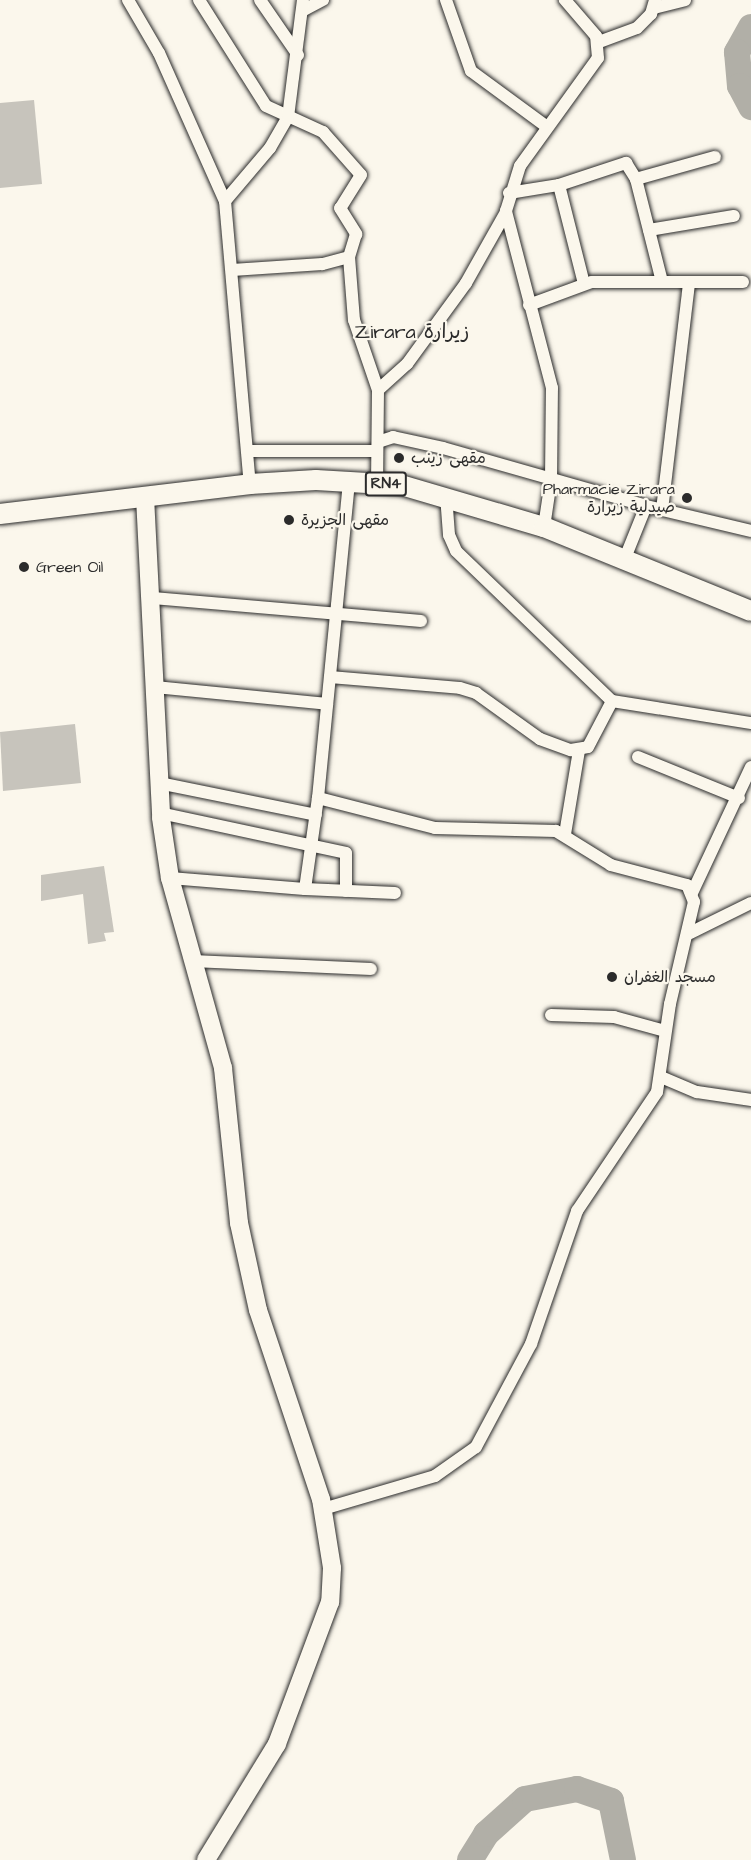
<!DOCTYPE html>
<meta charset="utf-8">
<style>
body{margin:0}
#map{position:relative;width:751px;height:1860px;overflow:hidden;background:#fbf7ec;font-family:"Architects Daughter","Playpen Sans Arabic",sans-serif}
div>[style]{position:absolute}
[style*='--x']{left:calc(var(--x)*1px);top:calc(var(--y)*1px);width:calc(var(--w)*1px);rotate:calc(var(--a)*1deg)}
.river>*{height:26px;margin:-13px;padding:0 13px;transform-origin:13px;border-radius:13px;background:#b1afa7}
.building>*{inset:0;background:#c7c4bc}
.roads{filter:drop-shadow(0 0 2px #2b2b2b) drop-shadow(0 0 2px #2b2b2b)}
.street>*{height:12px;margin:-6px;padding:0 6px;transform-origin:6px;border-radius:6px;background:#fbf7ec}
.secondary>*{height:18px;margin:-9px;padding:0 9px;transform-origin:9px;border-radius:9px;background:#fbf7ec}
.primary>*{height:20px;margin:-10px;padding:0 10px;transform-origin:10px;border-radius:10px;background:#fbf7ec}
.dots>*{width:16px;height:16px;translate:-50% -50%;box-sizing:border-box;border:3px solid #fbf7ec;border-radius:50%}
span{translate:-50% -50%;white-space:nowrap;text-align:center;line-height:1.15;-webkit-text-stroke:4.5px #fbf7ec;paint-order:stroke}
.shield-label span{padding:2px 4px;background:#fbf7ec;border:2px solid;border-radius:4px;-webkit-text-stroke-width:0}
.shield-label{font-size:15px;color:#2b2b2b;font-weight:700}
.poi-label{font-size:16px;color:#2b2b2b}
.left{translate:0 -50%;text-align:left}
.right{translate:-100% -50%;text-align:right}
.quarter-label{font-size:20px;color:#2b2b2b}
</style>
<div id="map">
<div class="river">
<i style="--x:751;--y:27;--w:29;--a:119"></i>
<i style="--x:737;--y:52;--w:34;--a:85"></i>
<i style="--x:740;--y:86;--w:24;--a:62"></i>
<i style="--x:470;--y:1860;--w:31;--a:-58"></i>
<i style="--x:486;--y:1834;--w:52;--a:-41.9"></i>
<i style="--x:525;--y:1799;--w:53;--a:-10.9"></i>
<i style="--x:577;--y:1789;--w:36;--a:19"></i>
<i style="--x:611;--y:1801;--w:60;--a:78.5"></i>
</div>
<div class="building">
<i style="clip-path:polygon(34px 100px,42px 184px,0 188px,0 103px)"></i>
<i style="clip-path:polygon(75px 724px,81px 783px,3px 791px,0 732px)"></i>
<i style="clip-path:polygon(104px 866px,114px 932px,104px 933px,106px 941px,88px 944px,83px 894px,41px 901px,41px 875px)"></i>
</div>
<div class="roads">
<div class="street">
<i style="--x:128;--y:0;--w:61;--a:59.7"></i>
<i style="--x:159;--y:53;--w:162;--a:66"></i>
<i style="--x:225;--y:201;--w:284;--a:85"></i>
<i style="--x:199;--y:0;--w:125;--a:57.7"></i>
<i style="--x:266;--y:106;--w:63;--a:24.5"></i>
<i style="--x:323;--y:132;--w:57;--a:48.5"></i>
<i style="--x:361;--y:175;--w:39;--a:122"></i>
<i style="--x:340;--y:208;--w:31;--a:58"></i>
<i style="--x:356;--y:234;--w:24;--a:107"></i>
<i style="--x:349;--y:257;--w:28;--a:165"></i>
<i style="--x:322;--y:264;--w:90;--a:176.2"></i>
<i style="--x:260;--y:0;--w:67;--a:55.4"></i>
<i style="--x:446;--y:0;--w:75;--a:70.6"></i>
<i style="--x:471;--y:71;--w:93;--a:36.3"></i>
<i style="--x:654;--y:8;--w:32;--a:-14"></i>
<i style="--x:302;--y:11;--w:24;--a:-28"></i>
<i style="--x:599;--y:42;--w:40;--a:-20.2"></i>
<i style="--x:637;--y:28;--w:20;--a:-45"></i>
<i style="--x:651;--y:14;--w:15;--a:-74"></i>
<i style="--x:636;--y:179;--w:82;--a:-15.6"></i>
<i style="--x:559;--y:185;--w:102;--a:75.8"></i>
<i style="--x:509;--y:193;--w:51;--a:-9.1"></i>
<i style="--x:559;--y:185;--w:71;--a:-18.2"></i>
<i style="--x:626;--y:163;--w:19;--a:58"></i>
<i style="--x:636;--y:179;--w:106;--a:75.8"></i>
<i style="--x:225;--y:201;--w:70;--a:-49.7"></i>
<i style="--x:270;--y:148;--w:36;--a:-60"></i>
<i style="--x:288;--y:117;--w:118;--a:-82.7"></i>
<i style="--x:649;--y:230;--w:86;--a:-9.4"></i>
<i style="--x:349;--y:257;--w:63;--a:85.5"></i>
<i style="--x:354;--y:320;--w:74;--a:71.1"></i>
<i style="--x:378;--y:390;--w:93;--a:90.6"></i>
<i style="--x:529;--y:305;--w:67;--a:-20.1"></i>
<i style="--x:592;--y:282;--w:151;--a:0"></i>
<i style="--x:378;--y:390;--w:39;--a:-42"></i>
<i style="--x:407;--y:364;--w:100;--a:-53.9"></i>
<i style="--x:466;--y:283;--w:81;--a:-60.6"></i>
<i style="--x:381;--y:441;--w:13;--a:-18"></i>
<i style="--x:393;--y:437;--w:51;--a:12.4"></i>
<i style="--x:443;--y:448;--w:211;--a:15.9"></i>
<i style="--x:247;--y:451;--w:128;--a:0"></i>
<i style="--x:446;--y:495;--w:40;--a:85.7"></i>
<i style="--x:449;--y:535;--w:17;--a:66"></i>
<i style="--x:456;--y:551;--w:216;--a:43.9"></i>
<i style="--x:662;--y:510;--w:228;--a:-83.2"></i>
<i style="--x:544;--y:527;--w:48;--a:-81.5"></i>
<i style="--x:551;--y:480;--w:92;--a:-89.4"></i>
<i style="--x:552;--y:388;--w:183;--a:-104.6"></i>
<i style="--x:506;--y:211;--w:47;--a:-72.7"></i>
<i style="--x:520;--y:166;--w:133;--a:-54.2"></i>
<i style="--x:598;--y:58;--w:22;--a:-95"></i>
<i style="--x:596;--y:36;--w:48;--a:-130.7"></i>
<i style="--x:625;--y:558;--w:56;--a:-68"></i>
<i style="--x:646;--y:506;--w:108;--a:13.4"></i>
<i style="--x:153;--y:598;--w:269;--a:4.9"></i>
<i style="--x:330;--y:677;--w:130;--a:4.8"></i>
<i style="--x:460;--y:688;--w:17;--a:17"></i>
<i style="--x:476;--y:693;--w:79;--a:35.7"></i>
<i style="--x:540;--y:739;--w:33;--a:20"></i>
<i style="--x:571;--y:750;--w:17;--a:-10"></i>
<i style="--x:588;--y:747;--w:52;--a:-62.4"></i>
<i style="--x:612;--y:701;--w:141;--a:9"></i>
<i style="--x:155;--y:687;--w:173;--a:5.6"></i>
<i style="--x:638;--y:757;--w:109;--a:22.1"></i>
<i style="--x:159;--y:783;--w:160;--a:11.5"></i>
<i style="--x:160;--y:813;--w:190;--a:12.1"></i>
<i style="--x:346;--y:853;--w:38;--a:90"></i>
<i style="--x:565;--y:834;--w:85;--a:-80.5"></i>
<i style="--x:170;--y:878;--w:135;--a:4.7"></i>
<i style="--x:305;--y:889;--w:92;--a:-81.9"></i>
<i style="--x:305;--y:889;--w:90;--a:2.5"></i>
<i style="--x:692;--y:893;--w:139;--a:-64.9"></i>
<i style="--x:690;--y:933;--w:68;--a:-26.2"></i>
<i style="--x:193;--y:961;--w:178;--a:2.6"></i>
<i style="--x:551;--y:1015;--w:63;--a:1.8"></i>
<i style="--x:614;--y:1017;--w:53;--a:15.4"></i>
<i style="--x:661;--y:1077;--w:39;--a:23"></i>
<i style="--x:697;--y:1092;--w:55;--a:8.4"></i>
<i style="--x:323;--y:1509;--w:117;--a:-16.4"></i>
<i style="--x:435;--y:1476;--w:50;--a:-35.3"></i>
<i style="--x:476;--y:1447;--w:117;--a:-61.9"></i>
<i style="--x:531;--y:1344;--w:141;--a:-70.9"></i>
<i style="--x:577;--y:1211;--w:143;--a:-56.1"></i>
<i style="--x:657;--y:1092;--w:89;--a:-81.6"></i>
<i style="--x:670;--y:1004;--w:105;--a:-76.8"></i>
<i style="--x:694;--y:902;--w:18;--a:-112"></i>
<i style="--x:687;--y:885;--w:79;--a:-165.3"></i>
<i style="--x:611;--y:865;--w:65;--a:-148.3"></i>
<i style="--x:556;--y:831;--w:121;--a:-178.6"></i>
<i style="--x:435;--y:828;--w:121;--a:-165.6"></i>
<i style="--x:318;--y:798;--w:319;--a:-84.4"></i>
</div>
<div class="secondary">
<i style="--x:145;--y:497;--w:321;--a:87.1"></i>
<i style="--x:161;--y:818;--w:61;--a:81.5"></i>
<i style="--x:170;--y:878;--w:197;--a:74.4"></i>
<i style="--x:223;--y:1068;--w:156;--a:84.1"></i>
<i style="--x:239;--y:1223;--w:89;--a:77.7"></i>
<i style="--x:258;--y:1310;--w:199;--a:71.6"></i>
<i style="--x:321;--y:1499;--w:70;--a:80.9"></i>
<i style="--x:332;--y:1568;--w:34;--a:93"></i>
<i style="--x:330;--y:1602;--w:152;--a:110.5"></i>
<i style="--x:277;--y:1744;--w:136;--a:121.5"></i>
</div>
<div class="primary">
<i style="--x:0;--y:514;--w:252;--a:-6.8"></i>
<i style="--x:250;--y:484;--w:66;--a:-3.5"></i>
<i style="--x:316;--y:480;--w:85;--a:3.4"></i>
<i style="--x:401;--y:485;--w:149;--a:16.4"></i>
<i style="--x:544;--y:527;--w:223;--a:22.1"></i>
</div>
</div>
<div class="dots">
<i style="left:399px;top:458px;background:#2b2b2b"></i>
<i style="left:687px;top:498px;background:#2b2b2b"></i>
<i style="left:289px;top:520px;background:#2b2b2b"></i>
<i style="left:24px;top:567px;background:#2b2b2b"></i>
<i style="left:612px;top:977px;background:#2b2b2b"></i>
</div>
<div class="shield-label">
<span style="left:386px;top:484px">RN4</span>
</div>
<div class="poi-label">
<span class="left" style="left:411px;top:458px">مقهى زينب</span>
<span class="right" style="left:675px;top:498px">Pharmacie Zirara<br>صيدلية زيرارة</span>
<span class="left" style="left:301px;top:520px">مقهى الجزيرة</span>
<span class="left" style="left:36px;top:567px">Green Oil</span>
<span class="left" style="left:624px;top:977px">مسجد الغفران</span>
</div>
<div class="quarter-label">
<span style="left:412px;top:332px">Zirara زيرارة</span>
</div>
</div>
